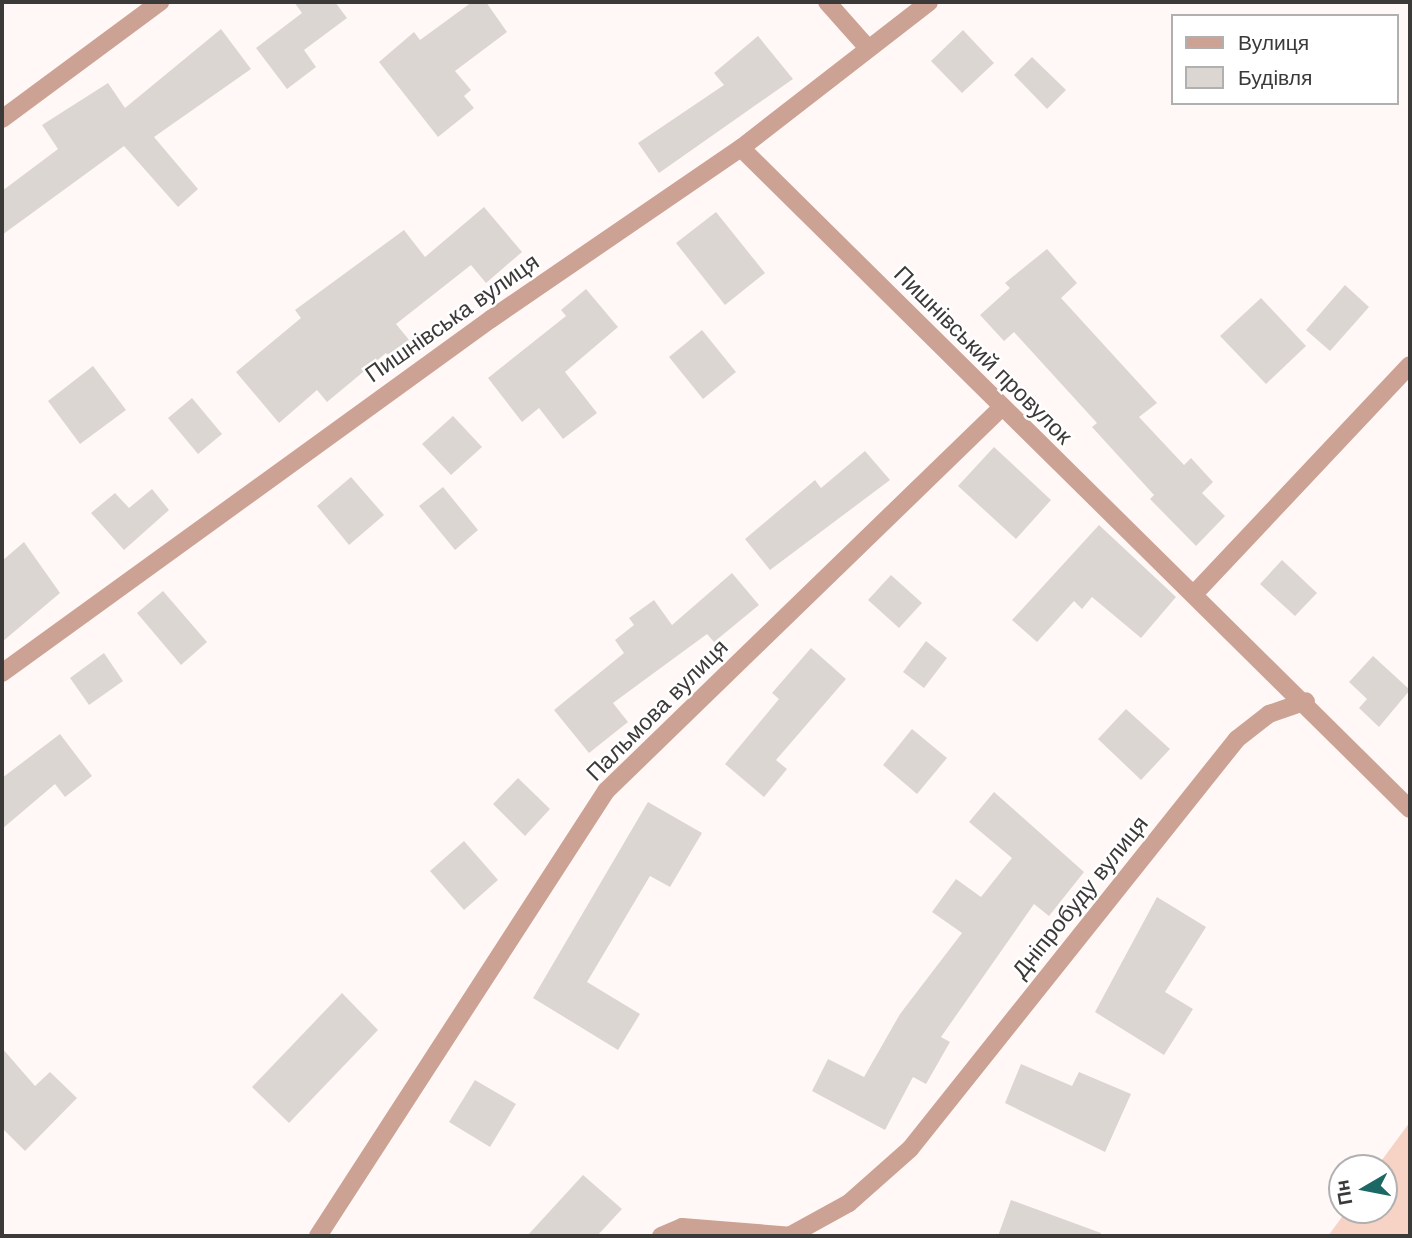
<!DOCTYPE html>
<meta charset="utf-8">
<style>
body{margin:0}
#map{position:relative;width:1412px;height:1238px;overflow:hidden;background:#fff8f6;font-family:Helvetica,sans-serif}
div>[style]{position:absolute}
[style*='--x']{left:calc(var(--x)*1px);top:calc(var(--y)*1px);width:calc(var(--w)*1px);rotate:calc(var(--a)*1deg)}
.green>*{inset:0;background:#f7d3c6}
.building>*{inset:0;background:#dcd6d3}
.minor>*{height:18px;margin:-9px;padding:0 9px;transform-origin:9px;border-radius:9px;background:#cca294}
span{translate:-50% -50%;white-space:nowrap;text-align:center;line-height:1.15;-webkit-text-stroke:5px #fff;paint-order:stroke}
.street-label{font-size:23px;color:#3c3a39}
.frame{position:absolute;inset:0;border:4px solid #3c3a39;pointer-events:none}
.legend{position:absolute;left:1171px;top:14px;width:228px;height:91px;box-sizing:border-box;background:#fff;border:2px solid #b1b0b0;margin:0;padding:9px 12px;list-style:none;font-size:21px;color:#3c3a39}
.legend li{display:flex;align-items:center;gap:14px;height:35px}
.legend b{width:35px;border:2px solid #b1b0b0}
.north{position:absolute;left:1328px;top:1154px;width:70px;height:70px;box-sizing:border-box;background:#fff;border:2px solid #b1b0b0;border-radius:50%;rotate:260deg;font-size:19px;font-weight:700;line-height:28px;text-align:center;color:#3c3a39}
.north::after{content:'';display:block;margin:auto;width:24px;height:32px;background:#1b6864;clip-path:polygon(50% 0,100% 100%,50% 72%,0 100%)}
</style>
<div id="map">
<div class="green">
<i style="clip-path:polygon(1410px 1122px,1410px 1236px,1328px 1236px,1347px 1210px,1384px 1210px,1384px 1168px,1376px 1168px)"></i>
</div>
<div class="building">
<i style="clip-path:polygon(294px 2px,335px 2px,347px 18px,304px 50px,316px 67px,287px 89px,256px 48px,302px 13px)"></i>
<i style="clip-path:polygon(472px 2px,486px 2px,507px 32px,455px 71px,471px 90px,464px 96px,474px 108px,438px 137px,379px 62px,414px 32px,420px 40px)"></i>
<i style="clip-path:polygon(221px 29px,251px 69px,154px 137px,198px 189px,178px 207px,124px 146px,2px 235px,2px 191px,58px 149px,42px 125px,108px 83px,125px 108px)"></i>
<i style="clip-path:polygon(963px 30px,994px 63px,962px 93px,931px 61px)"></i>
<i style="clip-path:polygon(758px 36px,793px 79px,659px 173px,638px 143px,724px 85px,714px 73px)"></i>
<i style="clip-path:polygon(1032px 57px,1066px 90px,1047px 109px,1014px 75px)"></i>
<i style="clip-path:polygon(484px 207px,522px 252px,486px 283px,471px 265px,396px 324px,414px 346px,394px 363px,386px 353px,327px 402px,317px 390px,279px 423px,236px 372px,301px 318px,295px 310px,404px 230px,425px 257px)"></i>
<i style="clip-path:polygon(716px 212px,765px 273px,725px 305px,676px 243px)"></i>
<i style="clip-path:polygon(1047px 249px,1077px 283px,1061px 298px,1157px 403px,1139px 417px,1184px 465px,1191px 458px,1213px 482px,1202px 493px,1225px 516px,1196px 546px,1150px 499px,1154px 495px,1092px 427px,1097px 423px,1014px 332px,1004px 341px,980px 315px,1010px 288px,1005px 283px)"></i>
<i style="clip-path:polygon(1345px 285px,1369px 307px,1330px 351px,1306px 330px)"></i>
<i style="clip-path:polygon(586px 289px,618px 327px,565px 372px,597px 413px,563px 439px,539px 408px,522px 422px,488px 378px,566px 316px,561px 310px)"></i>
<i style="clip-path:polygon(1261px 298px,1306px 346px,1266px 384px,1220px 336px)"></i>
<i style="clip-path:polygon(702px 330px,736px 372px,703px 399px,669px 357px)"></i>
<i style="clip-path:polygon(93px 366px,126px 410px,80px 444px,48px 401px)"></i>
<i style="clip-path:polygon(192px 398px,222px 434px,198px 454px,168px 418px)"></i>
<i style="clip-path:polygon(453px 416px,482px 447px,451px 475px,422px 444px)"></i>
<i style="clip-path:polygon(994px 447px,1051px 500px,1016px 539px,958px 486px)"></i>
<i style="clip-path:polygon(865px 451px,890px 480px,770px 570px,745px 539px,815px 480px,821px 488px)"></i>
<i style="clip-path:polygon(351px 477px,384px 515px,349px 545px,317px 506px)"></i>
<i style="clip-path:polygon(443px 487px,478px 530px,455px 550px,419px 506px)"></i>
<i style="clip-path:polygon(152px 489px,169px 510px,124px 550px,91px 513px,115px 493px,129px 508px)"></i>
<i style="clip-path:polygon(1099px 525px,1176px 597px,1141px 638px,1092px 597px,1082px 609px,1074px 601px,1037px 642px,1012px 620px)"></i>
<i style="clip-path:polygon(24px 542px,60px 593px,2px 642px,2px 561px)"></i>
<i style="clip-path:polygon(1282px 560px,1317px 593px,1295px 616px,1260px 584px)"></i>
<i style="clip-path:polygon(732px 573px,759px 605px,714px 642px,707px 634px,613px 703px,628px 722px,589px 753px,554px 710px,624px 653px,615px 640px,634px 625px,629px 618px,654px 600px,672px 625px)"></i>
<i style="clip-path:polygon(891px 575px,922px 603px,899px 628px,868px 600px)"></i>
<i style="clip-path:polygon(163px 591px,207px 642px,181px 665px,137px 613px)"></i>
<i style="clip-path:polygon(926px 641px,947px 658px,924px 688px,903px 672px)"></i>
<i style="clip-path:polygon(811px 648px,846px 679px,776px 760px,787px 769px,764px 797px,725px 764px,779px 699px,772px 693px)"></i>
<i style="clip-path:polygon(104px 653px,123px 681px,89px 705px,70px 678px)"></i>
<i style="clip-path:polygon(1373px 656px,1410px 690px,1379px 727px,1359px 708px,1367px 699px,1349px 682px)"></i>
<i style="clip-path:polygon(1126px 709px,1170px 749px,1141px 780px,1098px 739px)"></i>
<i style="clip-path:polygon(912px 729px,947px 758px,917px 794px,883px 765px)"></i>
<i style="clip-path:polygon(60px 734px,92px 776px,65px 797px,55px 784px,2px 829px,2px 778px)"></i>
<i style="clip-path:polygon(518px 778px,550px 809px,525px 836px,493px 804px)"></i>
<i style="clip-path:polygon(994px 792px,1084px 872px,1049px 916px,1034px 904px,941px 1037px,950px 1042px,926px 1084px,913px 1077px,885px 1130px,812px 1091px,828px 1059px,864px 1077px,900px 1014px,962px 933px,932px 912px,956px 879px,981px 897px,1012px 858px,969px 822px)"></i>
<i style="clip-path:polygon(648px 802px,702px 833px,670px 887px,650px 876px,587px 982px,640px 1014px,618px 1050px,533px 998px)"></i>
<i style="clip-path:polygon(464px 841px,498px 880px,464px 910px,430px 871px)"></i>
<i style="clip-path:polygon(1157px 897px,1206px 927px,1165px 992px,1193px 1009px,1164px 1055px,1095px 1012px)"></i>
<i style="clip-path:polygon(342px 993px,378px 1030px,289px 1123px,252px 1087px)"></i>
<i style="clip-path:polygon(2px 1048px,35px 1086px,50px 1072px,77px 1098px,25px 1151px,2px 1128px)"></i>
<i style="clip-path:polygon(1021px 1064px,1072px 1086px,1079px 1072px,1131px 1094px,1105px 1152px,1005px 1103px)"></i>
<i style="clip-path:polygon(475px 1080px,516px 1104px,490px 1147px,449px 1122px)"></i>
<i style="clip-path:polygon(583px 1175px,622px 1209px,597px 1236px,527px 1236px)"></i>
<i style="clip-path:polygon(1011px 1200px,1101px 1233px,1100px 1236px,998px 1236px)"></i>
</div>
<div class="minor">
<i style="--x:827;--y:2;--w:59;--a:48.4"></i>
<i style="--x:2;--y:119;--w:197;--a:-36.5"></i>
<i style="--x:741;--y:148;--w:940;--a:44.66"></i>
<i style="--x:1195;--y:593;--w:313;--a:-46.7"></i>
<i style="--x:2;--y:673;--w:604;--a:-35.9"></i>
<i style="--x:491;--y:319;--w:303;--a:-34.4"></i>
<i style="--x:741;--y:148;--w:238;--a:-37.8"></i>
<i style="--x:791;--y:1235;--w:66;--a:-28.9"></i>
<i style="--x:849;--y:1203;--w:81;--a:-41.5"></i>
<i style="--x:910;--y:1149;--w:524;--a:-51.43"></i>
<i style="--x:1237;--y:739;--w:41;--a:-38"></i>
<i style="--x:1269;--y:714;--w:39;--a:-19"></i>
<i style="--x:318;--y:1236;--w:530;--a:-57.09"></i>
<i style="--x:606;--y:791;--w:549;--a:-44.11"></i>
<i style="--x:661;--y:1236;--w:23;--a:-23"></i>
<i style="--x:682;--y:1227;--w:111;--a:4.6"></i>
</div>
<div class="street-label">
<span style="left:452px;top:318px;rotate:-35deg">Пишнівська вулиця</span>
<span style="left:983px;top:355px;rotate:45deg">Пишнівський провулок</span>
<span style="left:657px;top:710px;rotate:-45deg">Пальмова вулиця</span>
<span style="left:1080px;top:897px;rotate:-51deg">Дніпробуду вулиця</span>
</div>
<div class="frame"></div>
<ul class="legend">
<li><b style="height:9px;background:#cca294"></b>Вулиця</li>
<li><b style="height:19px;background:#dcd6d3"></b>Будівля</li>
</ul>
<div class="north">Пн</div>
</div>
